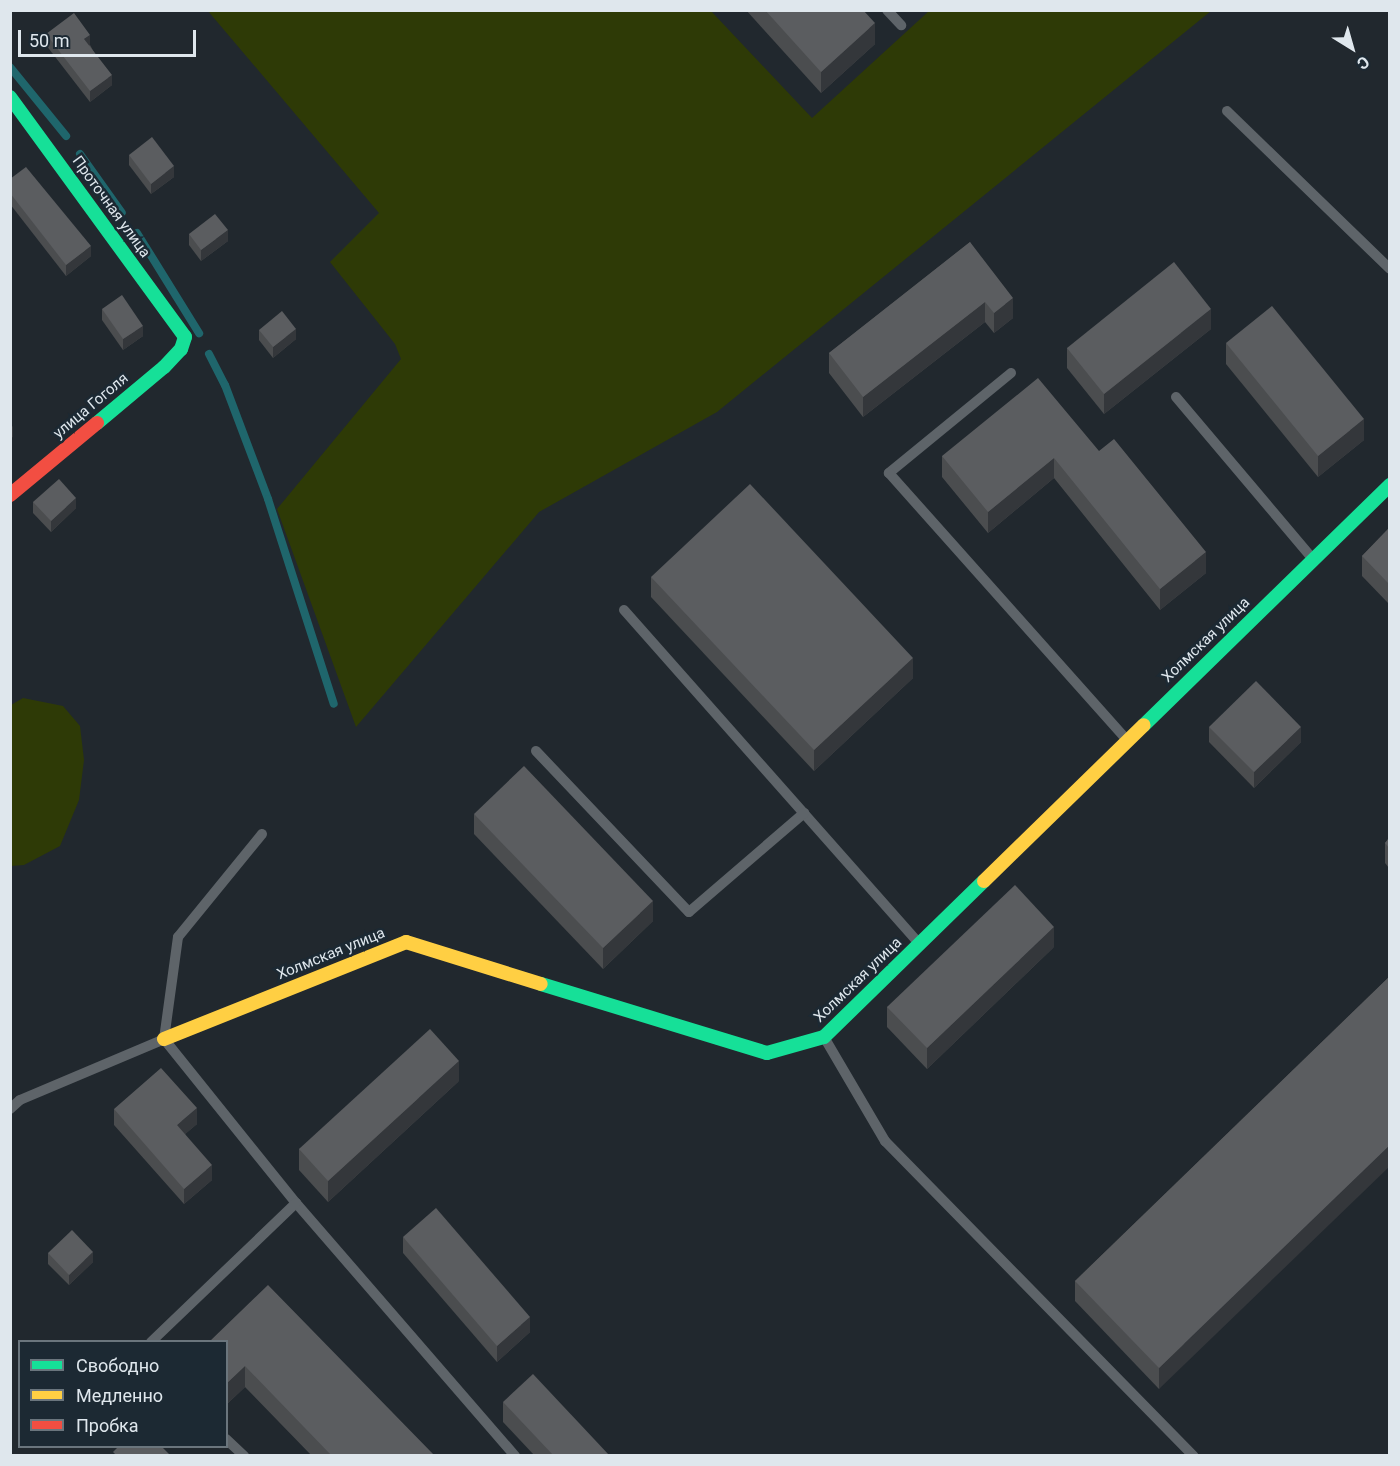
<!DOCTYPE html>
<meta charset="utf-8">
<style>
body{margin:0}
#map{position:relative;width:1400px;height:1466px;overflow:hidden;background:#21282e;font-family:Roboto,sans-serif}
div>[style]{position:absolute}
[style*='--x']{left:calc(var(--x)*1px);top:calc(var(--y)*1px);width:calc(var(--w)*1px);rotate:calc(var(--a)*1deg)}
.green>*{inset:0;background:#2e3a06}
.stream>*{height:8px;margin:-4px;padding:0 4px;transform-origin:4px;border-radius:4px;background:#1f666c}
.lane>*{height:10px;margin:-5px;padding:0 5px;transform-origin:5px;border-radius:5px;background:#5e6469}
.fast>*{height:14px;margin:-7px;padding:0 7px;transform-origin:7px;border-radius:7px;background:#16e098}
.slow>*{height:14px;margin:-7px;padding:0 7px;transform-origin:7px;border-radius:7px;background:#ffcf43}
.jam>*{height:14px;margin:-7px;padding:0 7px;transform-origin:7px;border-radius:7px;background:#f24e42}
.wall>*{inset:0;background:#4b4d4f}
.shaded-wall>*{inset:0;background:#34373b}
.building>*{inset:0;background:#5b5d60}
span{translate:-50% -50%;white-space:nowrap;text-align:center;line-height:1.15;-webkit-text-stroke:5px #1c2933;paint-order:stroke}
.street-label{font-size:15px;color:#dfe7ed}
.frame{position:absolute;inset:0;border:12px solid #dfe7ed;pointer-events:none}
.legend{position:absolute;left:18px;top:1340px;width:210px;height:108px;box-sizing:border-box;background:#1c2933;border:2px solid #6a757d;margin:0;padding:8px 10px;list-style:none;font-size:18px;color:#dfe7ed}
.legend li{display:flex;align-items:center;gap:12px;height:30px}
.legend b{width:30px;border:2px solid #6a757d}
.north{position:absolute;left:1322px;top:18px;width:60px;height:60px;-webkit-text-stroke:4px #1c2933;paint-order:stroke;rotate:143deg;font-size:16px;font-weight:700;line-height:24px;text-align:center;color:#dfe7ed}
.north::after{content:'';display:block;margin:auto;width:21px;height:27px;background:#dfe7ed;clip-path:polygon(50% 0,100% 100%,50% 72%,0 100%)}
.scale{position:absolute;left:18px;top:30px;width:178px;height:27px;box-sizing:border-box;border:3px solid #dfe7ed;border-top:0;padding-left:8px;font-size:18px;line-height:21px;white-space:nowrap;color:#dfe7ed;-webkit-text-stroke:4px #1c2933;paint-order:stroke}
</style>
<div id="map">
<div class="green">
<i style="clip-path:polygon(208px 11px,711px 11px,812px 118px,929px 11px,1211px 11px,717px 412px,539px 512px,356px 727px,277px 509px,401px 359px,395px 344px,330px 262px,379px 213px)"></i>
<i style="clip-path:polygon(23px 698px,63px 706px,80px 726px,84px 760px,79px 800px,60px 846px,24px 865px,11px 866px,11px 705px)"></i>
</div>
<div class="stream">
<i style="--x:10;--y:67;--w:89;--a:50.9"></i>
<i style="--x:80;--y:154;--w:72;--a:54.6"></i>
<i style="--x:137;--y:233;--w:118;--a:58.2"></i>
<i style="--x:209;--y:354;--w:35;--a:63"></i>
<i style="--x:225;--y:385;--w:122;--a:69.3"></i>
<i style="--x:268;--y:499;--w:215;--a:72.2"></i>
</div>
<div class="lane">
<i style="--x:887;--y:10;--w:21;--a:47"></i>
<i style="--x:1227;--y:111;--w:227;--a:44.1"></i>
<i style="--x:1011;--y:373;--w:158;--a:140.7"></i>
<i style="--x:889;--y:473;--w:358;--a:48.3"></i>
<i style="--x:1176;--y:397;--w:212;--a:49.8"></i>
<i style="--x:624;--y:610;--w:446;--a:48.5"></i>
<i style="--x:536;--y:751;--w:222;--a:46.5"></i>
<i style="--x:689;--y:912;--w:152;--a:-40.7"></i>
<i style="--x:262;--y:834;--w:133;--a:129.2"></i>
<i style="--x:178;--y:937;--w:103;--a:97.8"></i>
<i style="--x:164;--y:1039;--w:211;--a:51.2"></i>
<i style="--x:296;--y:1203;--w:335;--a:49.1"></i>
<i style="--x:824;--y:1037;--w:121;--a:59.6"></i>
<i style="--x:885;--y:1141;--w:441;--a:45.6"></i>
<i style="--x:10;--y:1109;--w:13;--a:-42"></i>
<i style="--x:20;--y:1100;--w:154;--a:-22.9"></i>
<i style="--x:151;--y:1342;--w:201;--a:-43.8"></i>
<i style="--x:226;--y:1439;--w:25;--a:43"></i>
</div>
<div class="fast">
<i style="--x:10;--y:97;--w:297;--a:53.9"></i>
<i style="--x:185;--y:337;--w:13;--a:108"></i>
<i style="--x:181;--y:349;--w:25;--a:133"></i>
<i style="--x:164;--y:367;--w:87;--a:140.1"></i>
<i style="--x:1144;--y:725;--w:344;--a:-44.3"></i>
<i style="--x:541;--y:984;--w:236;--a:17"></i>
<i style="--x:767;--y:1053;--w:59;--a:-15.7"></i>
<i style="--x:824;--y:1037;--w:223;--a:-44.3"></i>
</div>
<div class="slow">
<i style="--x:984;--y:881;--w:223;--a:-44.3"></i>
<i style="--x:164;--y:1039;--w:261;--a:-21.8"></i>
<i style="--x:406;--y:942;--w:141;--a:17.3"></i>
</div>
<div class="jam">
<i style="--x:10;--y:495;--w:113;--a:-39.6"></i>
</div>
<div class="wall">
<i style="clip-path:polygon(746px 10px,863px 10px,875px 44px,821px 93px)"></i>
<i style="clip-path:polygon(46px 34px,90px 45px,112px 85px,90px 102px,46px 45px)"></i>
<i style="clip-path:polygon(129px 155px,174px 177px,151px 194px,129px 165px)"></i>
<i style="clip-path:polygon(10px 179px,91px 256px,66px 276px,10px 204px)"></i>
<i style="clip-path:polygon(189px 234px,228px 241px,201px 261px,189px 245px)"></i>
<i style="clip-path:polygon(970px 242px,1013px 318px,994px 333px,985px 322px,863px 417px,829px 373px,829px 353px)"></i>
<i style="clip-path:polygon(102px 309px,143px 336px,123px 350px,102px 320px)"></i>
<i style="clip-path:polygon(1211px 329px,1104px 414px,1067px 368px,1067px 348px)"></i>
<i style="clip-path:polygon(259px 330px,296px 339px,273px 358px,259px 340px)"></i>
<i style="clip-path:polygon(1226px 343px,1364px 440px,1318px 477px,1226px 364px)"></i>
<i style="clip-path:polygon(1099px 451px,1206px 573px,1160px 610px,1054px 478px,988px 533px,942px 477px,942px 456px)"></i>
<i style="clip-path:polygon(33px 502px,76px 508px,51px 532px,33px 513px)"></i>
<i style="clip-path:polygon(1389px 528px,1389px 604px,1362px 576px,1362px 556px)"></i>
<i style="clip-path:polygon(651px 577px,913px 678px,814px 771px,651px 597px)"></i>
<i style="clip-path:polygon(1209px 727px,1301px 742px,1254px 788px,1209px 742px)"></i>
<i style="clip-path:polygon(474px 814px,653px 921px,603px 969px,474px 834px)"></i>
<i style="clip-path:polygon(1389px 838px,1389px 868px,1385px 863px,1385px 843px)"></i>
<i style="clip-path:polygon(1054px 947px,927px 1069px,887px 1027px,887px 1007px)"></i>
<i style="clip-path:polygon(1389px 977px,1159px 1389px,1075px 1301px,1075px 1281px)"></i>
<i style="clip-path:polygon(459px 1081px,328px 1202px,299px 1170px,299px 1149px)"></i>
<i style="clip-path:polygon(114px 1109px,197px 1124px,185px 1134px,212px 1180px,184px 1204px,114px 1125px)"></i>
<i style="clip-path:polygon(403px 1237px,530px 1332px,497px 1362px,403px 1253px)"></i>
<i style="clip-path:polygon(48px 1253px,93px 1262px,69px 1285px,48px 1264px)"></i>
<i style="clip-path:polygon(226px 1341px,434px 1455px,311px 1455px,245px 1387px,226px 1405px)"></i>
<i style="clip-path:polygon(503px 1402px,609px 1455px,534px 1455px,503px 1422px)"></i>
</div>
<div class="shaded-wall">
<i style="clip-path:polygon(875px 23px,875px 44px,821px 93px,821px 72px)"></i>
<i style="clip-path:polygon(90px 35px,90px 45px,84px 49px,84px 39px)"></i>
<i style="clip-path:polygon(112px 75px,112px 85px,90px 102px,90px 91px)"></i>
<i style="clip-path:polygon(174px 166px,174px 177px,151px 194px,151px 184px)"></i>
<i style="clip-path:polygon(228px 230px,228px 241px,201px 261px,201px 250px)"></i>
<i style="clip-path:polygon(91px 246px,91px 256px,66px 276px,66px 265px)"></i>
<i style="clip-path:polygon(1013px 298px,1013px 318px,994px 333px,994px 313px)"></i>
<i style="clip-path:polygon(985px 302px,985px 322px,863px 417px,863px 397px)"></i>
<i style="clip-path:polygon(1211px 309px,1211px 329px,1104px 414px,1104px 394px)"></i>
<i style="clip-path:polygon(143px 326px,143px 336px,123px 350px,123px 339px)"></i>
<i style="clip-path:polygon(296px 329px,296px 339px,273px 358px,273px 347px)"></i>
<i style="clip-path:polygon(1364px 419px,1364px 440px,1318px 477px,1318px 456px)"></i>
<i style="clip-path:polygon(13px 426px,13px 437px,10px 439px,10px 428px)"></i>
<i style="clip-path:polygon(1054px 458px,1054px 478px,988px 533px,988px 512px)"></i>
<i style="clip-path:polygon(76px 498px,76px 508px,51px 532px,51px 521px)"></i>
<i style="clip-path:polygon(1206px 552px,1206px 573px,1160px 610px,1160px 589px)"></i>
<i style="clip-path:polygon(913px 658px,913px 678px,814px 771px,814px 750px)"></i>
<i style="clip-path:polygon(1301px 727px,1301px 742px,1254px 788px,1254px 772px)"></i>
<i style="clip-path:polygon(653px 901px,653px 921px,603px 969px,603px 948px)"></i>
<i style="clip-path:polygon(1054px 927px,1054px 947px,927px 1069px,927px 1048px)"></i>
<i style="clip-path:polygon(459px 1061px,459px 1081px,328px 1202px,328px 1181px)"></i>
<i style="clip-path:polygon(197px 1108px,197px 1124px,177px 1141px,177px 1125px)"></i>
<i style="clip-path:polygon(1389px 1146px,1389px 1167px,1159px 1389px,1159px 1368px)"></i>
<i style="clip-path:polygon(212px 1165px,212px 1180px,184px 1204px,184px 1189px)"></i>
<i style="clip-path:polygon(93px 1252px,93px 1262px,69px 1285px,69px 1275px)"></i>
<i style="clip-path:polygon(530px 1317px,530px 1332px,497px 1362px,497px 1346px)"></i>
<i style="clip-path:polygon(245px 1366px,245px 1387px,226px 1405px,226px 1384px)"></i>
</div>
<div class="building">
<i style="clip-path:polygon(765px 10px,863px 10px,875px 23px,821px 72px)"></i>
<i style="clip-path:polygon(74px 13px,90px 35px,84px 39px,112px 75px,90px 91px,46px 34px)"></i>
<i style="clip-path:polygon(152px 137px,174px 166px,151px 184px,129px 155px)"></i>
<i style="clip-path:polygon(26px 167px,91px 246px,66px 265px,10px 193px,10px 179px)"></i>
<i style="clip-path:polygon(215px 214px,228px 230px,201px 250px,189px 234px)"></i>
<i style="clip-path:polygon(970px 242px,1013px 298px,994px 313px,985px 302px,863px 397px,829px 353px)"></i>
<i style="clip-path:polygon(1174px 262px,1211px 309px,1104px 394px,1067px 348px)"></i>
<i style="clip-path:polygon(122px 295px,143px 326px,123px 339px,102px 309px)"></i>
<i style="clip-path:polygon(1272px 306px,1364px 419px,1318px 456px,1226px 343px)"></i>
<i style="clip-path:polygon(282px 311px,296px 329px,273px 347px,259px 330px)"></i>
<i style="clip-path:polygon(1038px 378px,1099px 451px,1114px 439px,1206px 552px,1160px 589px,1054px 458px,988px 512px,942px 456px)"></i>
<i style="clip-path:polygon(59px 479px,76px 498px,51px 521px,33px 502px)"></i>
<i style="clip-path:polygon(750px 484px,913px 658px,814px 750px,651px 577px)"></i>
<i style="clip-path:polygon(1389px 528px,1389px 584px,1362px 556px)"></i>
<i style="clip-path:polygon(1256px 681px,1301px 727px,1254px 772px,1209px 727px)"></i>
<i style="clip-path:polygon(524px 766px,653px 901px,603px 948px,474px 814px)"></i>
<i style="clip-path:polygon(1389px 838px,1389px 848px,1385px 843px)"></i>
<i style="clip-path:polygon(1015px 885px,1054px 927px,927px 1048px,887px 1007px)"></i>
<i style="clip-path:polygon(1389px 977px,1389px 1146px,1159px 1368px,1075px 1281px)"></i>
<i style="clip-path:polygon(430px 1029px,459px 1061px,328px 1181px,299px 1149px)"></i>
<i style="clip-path:polygon(161px 1068px,197px 1108px,177px 1125px,212px 1165px,184px 1189px,114px 1109px)"></i>
<i style="clip-path:polygon(436px 1208px,530px 1317px,497px 1346px,403px 1237px)"></i>
<i style="clip-path:polygon(72px 1230px,93px 1252px,69px 1275px,48px 1253px)"></i>
<i style="clip-path:polygon(268px 1285px,434px 1455px,331px 1455px,245px 1366px,226px 1384px,226px 1341px,210px 1341px)"></i>
<i style="clip-path:polygon(533px 1374px,609px 1455px,553px 1455px,503px 1402px)"></i>
<i style="clip-path:polygon(119px 1446px,161px 1446px,170px 1455px,116px 1455px,113px 1452px)"></i>
</div>
<div class="street-label">
<span style="left:111px;top:207px;rotate:54deg">Проточная улица</span>
<span style="left:91px;top:406px;rotate:-40deg">улица Гоголя</span>
<span style="left:1206px;top:640px;rotate:-44deg">Холмская улица</span>
<span style="left:331px;top:954px;rotate:-22deg">Холмская улица</span>
<span style="left:858px;top:980px;rotate:-44deg">Холмская улица</span>
</div>
<div class="frame"></div>
<ul class="legend">
<li><b style="height:8px;background:#16e098"></b>Свободно</li>
<li><b style="height:8px;background:#ffcf43"></b>Медленно</li>
<li><b style="height:8px;background:#f24e42"></b>Пробка</li>
</ul>
<div class="north">С</div>
<div class="scale">50 m</div>
</div>
